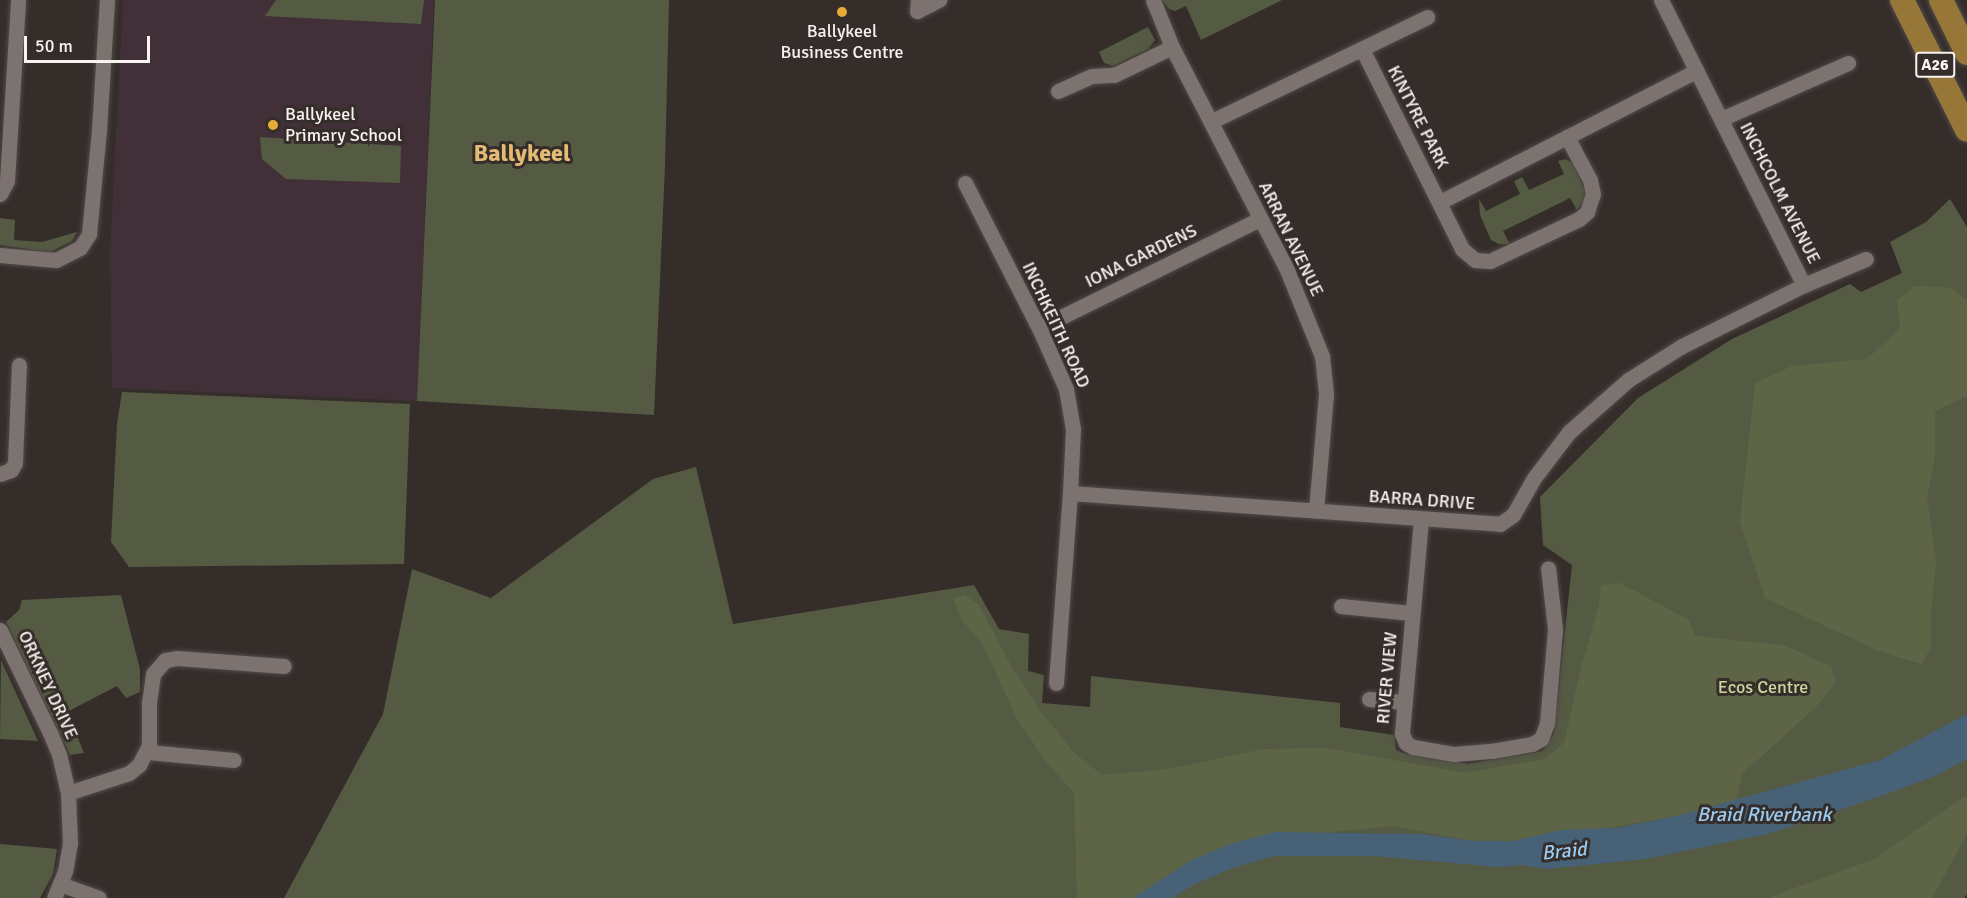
<!DOCTYPE html>
<style>
body{margin:0}
#map{position:relative;width:1967px;height:898px;overflow:hidden;background:#352d2a;font-family:Signika,sans-serif}
div>[style]{position:absolute}
[style*='--x']{left:calc(var(--x)*1px);top:calc(var(--y)*1px);width:calc(var(--w)*1px);rotate:calc(var(--a)*1deg)}
.education>*{inset:0;background:#423039}
.green>*{inset:0;background:#555b43}
.forest>*{inset:0;background:#5e6547}
.water>*{inset:0;background:#476177}
.roads{filter:drop-shadow(0 0 2px #514a48) drop-shadow(0 0 2px #514a48)}
.street>*{height:15px;margin:-7.5px;padding:0 7.5px;transform-origin:7.5px;border-radius:7.5px;background:#7c726f}
.primary>*{height:24px;margin:-12px;padding:0 12px;transform-origin:12px;border-radius:12px;background:#967738}
.dots>*{width:16px;height:16px;translate:-50% -50%;box-sizing:border-box;border:3px solid #352d2a;border-radius:50%}
span{translate:-50% -50%;white-space:nowrap;text-align:center;line-height:1.15;-webkit-text-stroke:6px #352d2a;paint-order:stroke}
.shield-label span{padding:2px 4px;background:#352d2a;border:2px solid;border-radius:4px;-webkit-text-stroke-width:0}
.shield-label{font-size:16px;color:#f8f2f0;font-weight:700}
.poi-label{font-size:18px;color:#f8f2f0}
.left{translate:0 -50%;text-align:left}
.street-label{font-size:18px;color:#f8f2f0}
.park-label{font-size:18px;color:#c9d79e}
.water-label{font-size:20px;color:#98caf2;font-style:italic}
.district-label{font-size:24px;color:#e4bb75;font-weight:700}
.scale{position:absolute;left:24px;top:36px;width:126px;height:27px;box-sizing:border-box;border:3px solid #f8f2f0;border-top:0;padding-left:8px;font-size:18px;line-height:21px;white-space:nowrap;color:#f8f2f0;-webkit-text-stroke:4px #352d2a;paint-order:stroke}
</style>
<div id="map">
<div class="education">
<i style="clip-path:polygon(123px 0,434px 0,417px 401px,112px 388px,110px 251px)"></i>
</div>
<div class="green">
<i style="clip-path:polygon(276px 0,424px 0,421px 24px,265px 16px)"></i>
<i style="clip-path:polygon(435px 0,669px 0,665px 166px,654px 415px,417px 401px)"></i>
<i style="clip-path:polygon(1162px 0,1282px 0,1201px 40px,1186px 6px,1175px 11px,1169px 9px)"></i>
<i style="clip-path:polygon(1148px 27px,1155px 40px,1148px 49px,1113px 66px,1104px 63px,1099px 52px)"></i>
<i style="clip-path:polygon(260px 137px,401px 146px,400px 183px,286px 179px,262px 159px)"></i>
<i style="clip-path:polygon(1565px 159px,1573px 163px,1585px 191px,1583px 202px,1577px 210px,1570px 198px,1503px 231px,1510px 244px,1499px 244px,1491px 240px,1480px 215px,1479px 199px,1486px 211px,1520px 194px,1514px 181px,1522px 177px,1529px 190px,1564px 174px,1558px 161px)"></i>
<i style="clip-path:polygon(1950px 199px,1967px 227px,1967px 894px,1964px 898px,284px 898px,383px 714px,412px 569px,491px 598px,653px 479px,696px 467px,733px 624px,974px 585px,999px 629px,1029px 634px,1028px 671px,1044px 675px,1042px 703px,1090px 707px,1091px 676px,1340px 703px,1340px 727px,1394px 735px,1396px 750px,1403px 753px,1468px 764px,1543px 751px,1554px 733px,1572px 565px,1543px 545px,1540px 497px,1638px 398px,1732px 339px,1850px 284px,1861px 292px,1902px 273px,1890px 242px,1926px 222px)"></i>
<i style="clip-path:polygon(0 218px,15px 220px,14px 240px,42px 242px,77px 232px,72px 241px,50px 252px,0 245px)"></i>
<i style="clip-path:polygon(122px 392px,410px 404px,404px 564px,129px 567px,111px 542px,117px 424px)"></i>
<i style="clip-path:polygon(121px 595px,140px 669px,140px 692px,126px 698px,117px 686px,67px 712px,84px 753px,70px 755px,6px 622px,19px 610px,22px 600px)"></i>
<i style="clip-path:polygon(1px 660px,38px 741px,0 739px)"></i>
<i style="clip-path:polygon(0 844px,57px 849px,53px 874px,40px 898px,0 898px)"></i>
</div>
<div class="forest">
<i style="clip-path:polygon(1915px 286px,1951px 288px,1967px 300px,1967px 396px,1935px 411px,1935px 457px,1927px 498px,1936px 561px,1931px 612px,1931px 648px,1921px 664px,1879px 651px,1765px 598px,1740px 522px,1755px 383px,1792px 366px,1867px 359px,1900px 328px,1897px 300px)"></i>
<i style="clip-path:polygon(1620px 583px,1689px 620px,1695px 636px,1783px 645px,1831px 666px,1836px 682px,1816px 707px,1743px 773px,1736px 800px,1676px 816px,1607px 828px,1548px 833px,1513px 841px,1473px 841px,1393px 826px,1322px 833px,1275px 832px,1190px 861px,1133px 898px,1077px 898px,1074px 793px,1047px 763px,1017px 719px,982px 643px,962px 620px,953px 599px,965px 595px,979px 605px,1010px 664px,1040px 710px,1073px 752px,1102px 775px,1168px 769px,1264px 749px,1327px 748px,1466px 773px,1545px 759px,1564px 743px,1581px 668px,1599px 604px,1601px 585px)"></i>
<i style="clip-path:polygon(1967px 795px,1967px 834px,1932px 898px,1768px 898px,1874px 859px)"></i>
</div>
<div class="water">
<i style="clip-path:polygon(1967px 714px,1967px 759px,1935px 776px,1884px 795px,1771px 833px,1646px 859px,1546px 869px,1523px 865px,1499px 867px,1374px 856px,1274px 856px,1230px 869px,1193px 885px,1172px 898px,1133px 898px,1190px 861px,1230px 844px,1275px 832px,1421px 834px,1473px 841px,1513px 841px,1561px 830px,1617px 828px,1676px 816px,1880px 760px)"></i>
</div>
<div class="roads">
<div class="street">
<i style="--x:918;--y:0;--w:11;--a:95"></i>
<i style="--x:917;--y:11;--w:25;--a:-27"></i>
<i style="--x:1153;--y:0;--w:51;--a:68"></i>
<i style="--x:1172;--y:47;--w:251;--a:62.7"></i>
<i style="--x:1287;--y:270;--w:93;--a:67.9"></i>
<i style="--x:1322;--y:356;--w:38;--a:84"></i>
<i style="--x:1326;--y:394;--w:117;--a:94.9"></i>
<i style="--x:1661;--y:0;--w:319;--a:63.4"></i>
<i style="--x:1362;--y:49;--w:224;--a:63.4"></i>
<i style="--x:1462;--y:249;--w:17;--a:40"></i>
<i style="--x:1475;--y:260;--w:15;--a:4"></i>
<i style="--x:1490;--y:261;--w:98;--a:-25.3"></i>
<i style="--x:1579;--y:219;--w:11;--a:-41"></i>
<i style="--x:1587;--y:212;--w:19;--a:-72"></i>
<i style="--x:1593;--y:194;--w:14;--a:-102"></i>
<i style="--x:1590;--y:180;--w:49;--a:-118.1"></i>
<i style="--x:1058;--y:91;--w:37;--a:-24"></i>
<i style="--x:1092;--y:76;--w:22;--a:-3"></i>
<i style="--x:1114;--y:75;--w:64;--a:-25.8"></i>
<i style="--x:1721;--y:119;--w:139;--a:-23.8"></i>
<i style="--x:1212;--y:121;--w:239;--a:-25.8"></i>
<i style="--x:965;--y:183;--w:163;--a:63"></i>
<i style="--x:1039;--y:328;--w:67;--a:66.1"></i>
<i style="--x:1066;--y:389;--w:41;--a:80.1"></i>
<i style="--x:1073;--y:429;--w:64;--a:92.7"></i>
<i style="--x:0;--y:194;--w:15;--a:-62"></i>
<i style="--x:7;--y:181;--w:181;--a:-86.5"></i>
<i style="--x:1440;--y:202;--w:288;--a:-27.1"></i>
<i style="--x:0;--y:255;--w:56;--a:5.1"></i>
<i style="--x:56;--y:260;--w:27;--a:-27"></i>
<i style="--x:80;--y:248;--w:17;--a:-57"></i>
<i style="--x:89;--y:234;--w:104;--a:-84.5"></i>
<i style="--x:99;--y:130;--w:130;--a:-86.5"></i>
<i style="--x:1039;--y:328;--w:246;--a:-26.3"></i>
<i style="--x:0;--y:474;--w:12;--a:-20"></i>
<i style="--x:11;--y:470;--w:8;--a:-60"></i>
<i style="--x:15;--y:463;--w:98;--a:-87.7"></i>
<i style="--x:1421;--y:520;--w:215;--a:95.1"></i>
<i style="--x:1402;--y:734;--w:10;--a:66"></i>
<i style="--x:1406;--y:743;--w:8;--a:30"></i>
<i style="--x:1413;--y:747;--w:42;--a:9.7"></i>
<i style="--x:1454;--y:754;--w:38;--a:-5"></i>
<i style="--x:1492;--y:751;--w:41;--a:-9.9"></i>
<i style="--x:1532;--y:744;--w:10;--a:-29"></i>
<i style="--x:1541;--y:739;--w:17;--a:-69"></i>
<i style="--x:1547;--y:723;--w:94;--a:-85.1"></i>
<i style="--x:1555;--y:629;--w:61;--a:-96.5"></i>
<i style="--x:1341;--y:606;--w:71;--a:5.6"></i>
<i style="--x:0;--y:630;--w:114;--a:64.1"></i>
<i style="--x:50;--y:733;--w:23;--a:67"></i>
<i style="--x:59;--y:754;--w:40;--a:77"></i>
<i style="--x:68;--y:793;--w:50;--a:87.7"></i>
<i style="--x:70;--y:843;--w:28;--a:100"></i>
<i style="--x:65;--y:871;--w:29;--a:112"></i>
<i style="--x:1056;--y:683;--w:191;--a:-85.8"></i>
<i style="--x:1070;--y:493;--w:431;--a:4.1"></i>
<i style="--x:1500;--y:524;--w:16;--a:-35"></i>
<i style="--x:1513;--y:515;--w:43;--a:-60.4"></i>
<i style="--x:1534;--y:478;--w:58;--a:-52.7"></i>
<i style="--x:1569;--y:432;--w:79;--a:-41.4"></i>
<i style="--x:1628;--y:380;--w:64;--a:-32.2"></i>
<i style="--x:1682;--y:346;--w:136;--a:-26.6"></i>
<i style="--x:1804;--y:285;--w:67;--a:-22.8"></i>
<i style="--x:1369;--y:699;--w:36;--a:5"></i>
<i style="--x:148;--y:752;--w:86;--a:5.3"></i>
<i style="--x:68;--y:793;--w:64;--a:-18.2"></i>
<i style="--x:129;--y:773;--w:13;--a:-39"></i>
<i style="--x:139;--y:765;--w:22;--a:-63"></i>
<i style="--x:149;--y:745;--w:42;--a:-90"></i>
<i style="--x:149;--y:703;--w:29;--a:-82"></i>
<i style="--x:153;--y:674;--w:18;--a:-49"></i>
<i style="--x:165;--y:660;--w:12;--a:-9"></i>
<i style="--x:177;--y:658;--w:107;--a:4.3"></i>
<i style="--x:60;--y:884;--w:41;--a:19.7"></i>
</div>
<div class="primary">
<i style="--x:1902;--y:0;--w:145;--a:63.4"></i>
<i style="--x:1941;--y:0;--w:59;--a:63.9"></i>
</div>
</div>
<div class="dots">
<i style="left:842px;top:12px;background:#e7ac37"></i>
<i style="left:273px;top:125px;background:#e7ac37"></i>
</div>
<div class="shield-label">
<span style="left:1935px;top:65px">A26</span>
</div>
<div class="poi-label">
<span style="left:842px;top:42px">Ballykeel<br>Business Centre</span>
<span class="left" style="left:285px;top:125px">Ballykeel<br>Primary School</span>
</div>
<div class="street-label">
<span style="left:1418px;top:117px;rotate:63deg">KINTYRE PARK</span>
<span style="left:1780px;top:193px;rotate:63deg">INCHCOLM AVENUE</span>
<span style="left:1291px;top:239px;rotate:64deg">ARRAN AVENUE</span>
<span style="left:1141px;top:256px;rotate:-26deg">IONA GARDENS</span>
<span style="left:1056px;top:325px;rotate:65deg">INCHKEITH ROAD</span>
<span style="left:1422px;top:500px;rotate:4deg">BARRA DRIVE</span>
<span style="left:1387px;top:678px;rotate:-85deg">RIVER VIEW</span>
<span style="left:48px;top:685px;rotate:65deg">ORKNEY DRIVE</span>
</div>
<div class="park-label">
<span style="left:1763px;top:687px">Ecos Centre</span>
</div>
<div class="water-label">
<span style="left:1764px;top:814px">Braid Riverbank</span>
<span style="left:1564px;top:851px;rotate:-6deg">Braid</span>
</div>
<div class="district-label">
<span style="left:522px;top:154px">Ballykeel</span>
</div>
<div class="scale">50 m</div>
</div>
